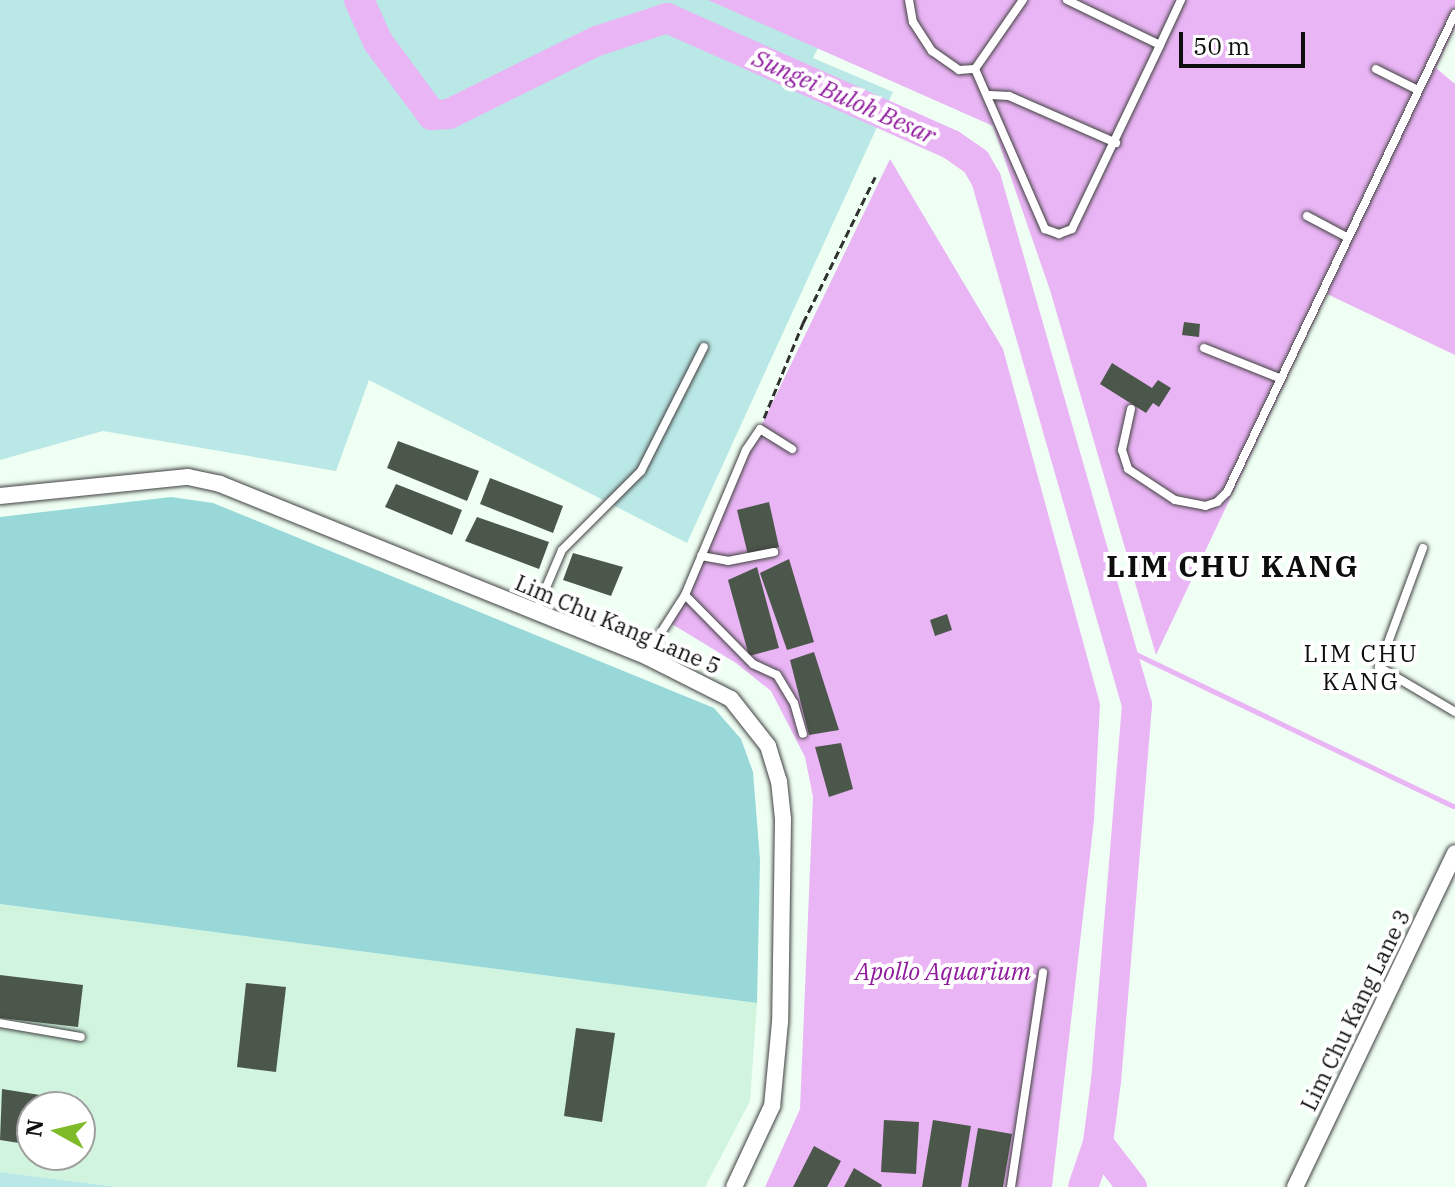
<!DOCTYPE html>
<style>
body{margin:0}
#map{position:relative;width:1455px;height:1187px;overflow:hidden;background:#effff3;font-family:"IBM Plex Serif",serif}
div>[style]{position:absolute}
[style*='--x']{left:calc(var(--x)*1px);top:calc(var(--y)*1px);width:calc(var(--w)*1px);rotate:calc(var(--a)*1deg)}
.farmland>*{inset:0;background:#d0f4de}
.green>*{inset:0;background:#bae8e6}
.forest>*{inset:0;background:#99d8d9}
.water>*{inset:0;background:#eab5f5}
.stream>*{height:5px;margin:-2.5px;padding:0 2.5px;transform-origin:2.5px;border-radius:2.5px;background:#eab5f5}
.river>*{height:30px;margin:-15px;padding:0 15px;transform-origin:15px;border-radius:15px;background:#eab5f5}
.building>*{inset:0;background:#4c574b}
.path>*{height:3px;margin-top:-1.5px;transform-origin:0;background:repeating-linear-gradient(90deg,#303030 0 8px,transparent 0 12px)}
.roads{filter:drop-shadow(0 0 2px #414141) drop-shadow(0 0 2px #414141)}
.lane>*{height:8px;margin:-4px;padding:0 4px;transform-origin:4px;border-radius:4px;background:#fff}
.street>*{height:16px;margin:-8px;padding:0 8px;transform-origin:8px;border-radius:8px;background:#fff}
span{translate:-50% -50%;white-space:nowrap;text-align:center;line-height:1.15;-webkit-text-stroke:8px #fff;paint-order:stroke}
.street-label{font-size:22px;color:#0e0e0e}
.water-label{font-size:24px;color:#901a9e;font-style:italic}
.neighbourhood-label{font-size:24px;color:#0e0e0e;letter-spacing:2px}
.district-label{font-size:30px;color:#0e0e0e;font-weight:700;letter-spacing:2px}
.north{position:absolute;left:16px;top:1091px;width:80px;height:80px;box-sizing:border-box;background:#fff;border:2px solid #9f9f9f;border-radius:50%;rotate:278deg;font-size:22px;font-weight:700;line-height:32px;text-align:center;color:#0e0e0e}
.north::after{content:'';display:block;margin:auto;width:28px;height:36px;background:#7fbb29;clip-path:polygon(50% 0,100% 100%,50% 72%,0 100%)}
.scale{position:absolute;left:1179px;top:32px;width:126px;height:36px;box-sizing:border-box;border:4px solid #0e0e0e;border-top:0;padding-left:10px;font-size:24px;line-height:28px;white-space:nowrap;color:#0e0e0e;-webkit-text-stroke:6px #fff;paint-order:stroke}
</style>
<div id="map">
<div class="farmland">
<i style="clip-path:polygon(evenodd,0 904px,757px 1003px,750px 1101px,705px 1187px,117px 1187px,0 1172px,0 904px,32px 1107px,80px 1107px,80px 1155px,32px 1155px,32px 1107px)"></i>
</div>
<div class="green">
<i style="clip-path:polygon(0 0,842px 0,813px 58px,893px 92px,687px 543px,369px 380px,336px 471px,103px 431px,0 460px)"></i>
<i style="clip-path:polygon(0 1172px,117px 1187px,0 1187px)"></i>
</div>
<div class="forest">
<i style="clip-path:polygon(171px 497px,213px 503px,714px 708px,741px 739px,753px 772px,760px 860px,757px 1003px,0 904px,0 517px)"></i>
</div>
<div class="water">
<i style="clip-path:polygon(708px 0,1455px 0,1455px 27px,1436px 68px,1455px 84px,1455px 355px,1327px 294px,1156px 655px,1050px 290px,993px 126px)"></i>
<i style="clip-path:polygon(890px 159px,1003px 349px,1100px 704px,1094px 820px,1052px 1187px,765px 1187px,800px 1109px,813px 797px,805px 757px,771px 691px,736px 663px,667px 621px)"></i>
</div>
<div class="stream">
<i style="--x:1121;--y:647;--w:368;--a:25.6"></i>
</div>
<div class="river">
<i style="--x:359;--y:0;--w:46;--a:65.7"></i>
<i style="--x:378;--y:42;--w:91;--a:53.5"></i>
<i style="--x:432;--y:115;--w:17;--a:-3"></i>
<i style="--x:449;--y:114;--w:165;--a:-26.3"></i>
<i style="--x:597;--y:41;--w:74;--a:-18.2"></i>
<i style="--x:667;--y:18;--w:312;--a:24"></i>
<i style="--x:952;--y:145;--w:29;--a:35"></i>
<i style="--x:976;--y:162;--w:20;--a:60"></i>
<i style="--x:986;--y:179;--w:547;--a:73.98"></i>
<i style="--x:1137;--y:705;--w:377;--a:94.7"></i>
<i style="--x:1106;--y:1081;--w:63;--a:97.4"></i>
<i style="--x:1098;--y:1143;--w:46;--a:108.8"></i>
<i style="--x:1098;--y:1143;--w:56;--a:52.3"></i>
</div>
<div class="building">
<i style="clip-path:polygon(1184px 322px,1200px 324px,1199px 337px,1182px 335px)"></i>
<i style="clip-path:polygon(1112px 363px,1152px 388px,1158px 380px,1171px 388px,1159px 407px,1153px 403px,1146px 413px,1100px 384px)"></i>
<i style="clip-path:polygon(398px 441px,479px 471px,467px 501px,387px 468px)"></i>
<i style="clip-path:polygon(490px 478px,563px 506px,553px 533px,480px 504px)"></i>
<i style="clip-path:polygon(396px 484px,462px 510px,452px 535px,385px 507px)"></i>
<i style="clip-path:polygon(769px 502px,779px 547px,748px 555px,737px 510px)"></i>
<i style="clip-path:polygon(477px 517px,549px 542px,539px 569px,465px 541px)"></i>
<i style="clip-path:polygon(573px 553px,623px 567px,611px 596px,563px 580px)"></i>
<i style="clip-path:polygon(789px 559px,814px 642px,787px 650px,760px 573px)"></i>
<i style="clip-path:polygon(757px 567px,779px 648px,749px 656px,728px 580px)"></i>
<i style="clip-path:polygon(947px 614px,952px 630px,935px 636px,930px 620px)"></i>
<i style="clip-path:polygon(814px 652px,839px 730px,809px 735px,790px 660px)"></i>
<i style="clip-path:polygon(841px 743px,853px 789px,829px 797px,815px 747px)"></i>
<i style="clip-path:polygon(0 975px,83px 985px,78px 1027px,0 1018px)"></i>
<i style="clip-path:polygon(246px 983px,286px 987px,276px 1072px,237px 1067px)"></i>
<i style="clip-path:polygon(576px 1028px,615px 1033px,602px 1122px,564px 1116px)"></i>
<i style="clip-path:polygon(2px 1089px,59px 1098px,58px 1107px,32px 1107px,32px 1145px,0 1140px)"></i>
<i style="clip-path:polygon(884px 1120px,919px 1122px,916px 1174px,881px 1172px)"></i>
<i style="clip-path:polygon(933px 1120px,971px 1126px,961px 1187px,922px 1187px)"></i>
<i style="clip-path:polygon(978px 1128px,1012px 1134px,1003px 1187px,968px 1187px)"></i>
<i style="clip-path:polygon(814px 1146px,841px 1161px,827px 1187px,793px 1187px)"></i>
<i style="clip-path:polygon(854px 1168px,882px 1185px,881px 1187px,844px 1187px)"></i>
</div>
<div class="path">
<i style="--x:764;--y:418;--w:103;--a:-67.7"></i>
<i style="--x:803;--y:323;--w:163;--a:-63.7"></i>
</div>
<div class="roads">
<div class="lane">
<i style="--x:909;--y:0;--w:22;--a:80"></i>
<i style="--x:913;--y:22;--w:35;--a:57"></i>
<i style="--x:932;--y:51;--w:33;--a:35"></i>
<i style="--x:959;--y:70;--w:16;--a:-4"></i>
<i style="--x:975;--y:69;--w:84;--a:-55.2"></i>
<i style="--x:1067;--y:0;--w:103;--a:25.8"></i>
<i style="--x:1160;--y:45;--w:50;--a:-65"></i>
<i style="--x:975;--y:69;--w:175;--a:66.4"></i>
<i style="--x:1045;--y:229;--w:15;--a:20"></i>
<i style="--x:1059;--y:234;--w:14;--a:-21"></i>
<i style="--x:1072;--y:229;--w:204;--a:-64.4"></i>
<i style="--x:1376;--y:69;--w:47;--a:26.6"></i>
<i style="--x:990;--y:95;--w:19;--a:3"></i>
<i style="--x:1009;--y:96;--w:117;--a:23.7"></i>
<i style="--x:1307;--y:216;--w:43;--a:27.8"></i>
<i style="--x:1204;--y:348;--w:81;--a:21.8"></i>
<i style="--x:1131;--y:409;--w:42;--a:102.4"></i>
<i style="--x:1122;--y:450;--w:20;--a:72"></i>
<i style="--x:1128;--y:469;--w:56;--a:33.4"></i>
<i style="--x:1175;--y:500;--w:31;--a:11"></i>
<i style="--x:1205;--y:506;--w:13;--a:-18"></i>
<i style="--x:1217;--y:502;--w:14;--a:-45"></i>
<i style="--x:1227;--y:492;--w:530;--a:-64.5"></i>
<i style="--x:1423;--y:548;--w:127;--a:110.3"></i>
<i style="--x:1379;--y:667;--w:88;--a:30.6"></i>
<i style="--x:701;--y:556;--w:27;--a:10"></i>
<i style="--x:728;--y:561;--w:47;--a:-11.1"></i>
<i style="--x:685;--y:595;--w:97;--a:45.4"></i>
<i style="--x:753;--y:664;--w:26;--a:25"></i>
<i style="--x:777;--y:675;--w:33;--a:59"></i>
<i style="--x:794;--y:703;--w:32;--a:74"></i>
<i style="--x:536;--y:611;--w:66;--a:-66.9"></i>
<i style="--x:562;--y:550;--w:112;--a:-45"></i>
<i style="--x:641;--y:471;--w:139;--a:-63.1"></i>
<i style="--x:646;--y:656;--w:72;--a:-57.4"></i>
<i style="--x:685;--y:595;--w:157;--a:-67.2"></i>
<i style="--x:746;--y:450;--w:25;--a:-56"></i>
<i style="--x:760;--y:429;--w:38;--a:32"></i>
<i style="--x:0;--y:1023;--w:82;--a:9.8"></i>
<i style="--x:1011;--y:1187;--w:217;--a:-81.5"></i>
</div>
<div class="street">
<i style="--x:0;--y:496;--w:189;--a:-5.8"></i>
<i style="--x:188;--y:477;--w:33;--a:12"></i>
<i style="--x:220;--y:484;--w:459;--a:22"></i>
<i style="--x:646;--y:656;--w:95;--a:26.8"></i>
<i style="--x:731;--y:699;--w:60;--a:51.8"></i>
<i style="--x:768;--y:746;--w:37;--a:73"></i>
<i style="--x:779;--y:781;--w:38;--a:84"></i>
<i style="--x:783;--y:819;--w:203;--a:90.8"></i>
<i style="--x:780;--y:1022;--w:84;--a:95.4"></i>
<i style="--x:772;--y:1106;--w:89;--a:115.1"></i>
<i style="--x:1295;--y:1187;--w:370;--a:-64.4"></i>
</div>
</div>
<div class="street-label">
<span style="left:618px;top:624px;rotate:23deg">Lim Chu Kang Lane 5</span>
<span style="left:1355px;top:1010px;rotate:-64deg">Lim Chu Kang Lane 3</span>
</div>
<div class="water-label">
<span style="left:844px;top:97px;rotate:24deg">Sungei Buloh Besar</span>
<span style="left:943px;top:972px">Apollo Aquarium</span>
</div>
<div class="neighbourhood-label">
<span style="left:1361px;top:668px">LIM CHU<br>KANG</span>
</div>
<div class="district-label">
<span style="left:1233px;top:566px">LIM CHU KANG</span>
</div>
<div class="north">N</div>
<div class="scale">50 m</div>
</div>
